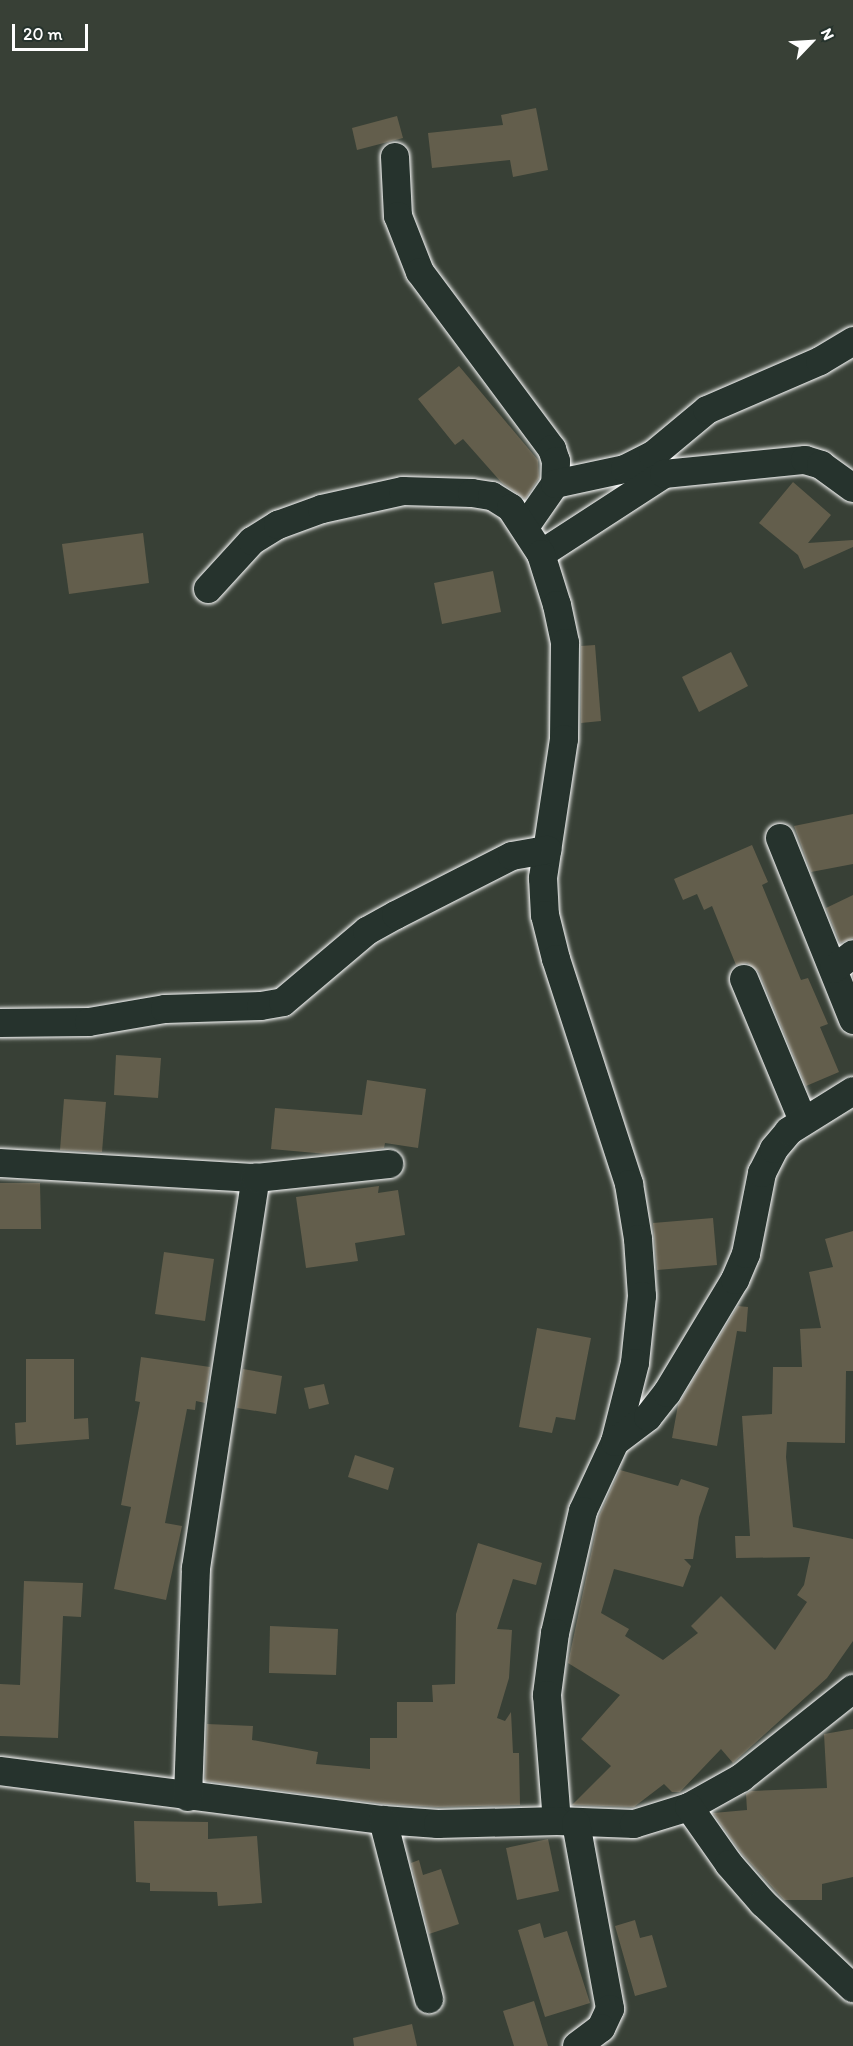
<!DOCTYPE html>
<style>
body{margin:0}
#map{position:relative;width:853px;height:2046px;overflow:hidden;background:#384036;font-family:Itim,sans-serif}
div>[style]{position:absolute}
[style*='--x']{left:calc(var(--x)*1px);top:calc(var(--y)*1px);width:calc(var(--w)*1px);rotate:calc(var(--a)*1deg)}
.building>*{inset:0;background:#635e4c}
.roads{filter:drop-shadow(0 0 2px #fff) drop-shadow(0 0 2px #fff)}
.street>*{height:28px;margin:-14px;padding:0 14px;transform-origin:14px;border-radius:14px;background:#26332d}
span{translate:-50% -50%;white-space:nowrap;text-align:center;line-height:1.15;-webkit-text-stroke:4.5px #26332d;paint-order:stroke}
.north{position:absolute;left:781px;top:12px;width:60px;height:60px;-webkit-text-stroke:4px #26332d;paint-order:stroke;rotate:65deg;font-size:16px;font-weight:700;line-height:24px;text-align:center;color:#fff}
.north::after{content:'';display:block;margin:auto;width:21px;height:27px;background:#fff;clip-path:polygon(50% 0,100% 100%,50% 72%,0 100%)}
.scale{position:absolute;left:12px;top:24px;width:76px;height:27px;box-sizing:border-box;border:3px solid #fff;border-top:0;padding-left:8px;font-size:18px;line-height:21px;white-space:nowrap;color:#fff;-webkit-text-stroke:4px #26332d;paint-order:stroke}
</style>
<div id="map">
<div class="building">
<i style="clip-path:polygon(536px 108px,548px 170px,513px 177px,510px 160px,432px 168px,428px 133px,503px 125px,501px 115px)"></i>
<i style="clip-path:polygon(397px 116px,403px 138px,357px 150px,352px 128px)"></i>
<i style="clip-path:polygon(459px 366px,538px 460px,539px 478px,525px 499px,501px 482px,463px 439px,455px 445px,418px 399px)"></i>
<i style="clip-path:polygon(793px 482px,831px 515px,808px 543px,853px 540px,853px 547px,804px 569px,798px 555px,759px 523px)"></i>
<i style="clip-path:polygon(143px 533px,149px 583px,69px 594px,62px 544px)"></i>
<i style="clip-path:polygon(493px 571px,501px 612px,442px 624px,434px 583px)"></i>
<i style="clip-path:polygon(595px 645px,601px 721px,581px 723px,581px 646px)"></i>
<i style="clip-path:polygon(731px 652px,748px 686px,699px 712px,682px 677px)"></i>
<i style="clip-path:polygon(853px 814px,853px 864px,811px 872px,794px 826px)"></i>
<i style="clip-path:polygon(752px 845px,768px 882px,762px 885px,801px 980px,808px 978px,828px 1024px,820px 1027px,839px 1072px,806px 1086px,759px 972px,747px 963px,736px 965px,712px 906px,704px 910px,697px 894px,683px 900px,674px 879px)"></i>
<i style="clip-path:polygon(853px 895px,853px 938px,840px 943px,826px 908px)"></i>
<i style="clip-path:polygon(116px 1055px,161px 1058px,158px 1098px,114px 1095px)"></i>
<i style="clip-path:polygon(367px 1080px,426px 1089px,418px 1148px,385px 1143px,384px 1148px,327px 1154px,271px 1149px,275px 1108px,362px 1115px)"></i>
<i style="clip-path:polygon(64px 1099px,106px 1102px,102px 1152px,60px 1150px)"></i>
<i style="clip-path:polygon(0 1183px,40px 1183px,41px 1229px,0 1229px)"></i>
<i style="clip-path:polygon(379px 1186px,378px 1193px,398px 1190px,405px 1235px,355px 1243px,358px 1261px,306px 1268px,296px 1197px)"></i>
<i style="clip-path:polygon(713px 1218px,717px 1265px,657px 1270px,653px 1223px)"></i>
<i style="clip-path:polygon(853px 1231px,853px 1371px,846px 1371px,845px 1443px,787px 1442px,786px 1457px,793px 1527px,853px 1539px,853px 1641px,827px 1678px,733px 1763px,721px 1749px,680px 1792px,672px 1792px,664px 1784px,634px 1807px,572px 1805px,611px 1766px,581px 1739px,620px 1695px,568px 1663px,599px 1516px,620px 1470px,678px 1486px,681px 1479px,709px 1488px,699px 1517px,693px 1559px,684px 1559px,691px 1566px,683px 1587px,614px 1569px,601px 1613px,629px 1629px,625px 1636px,663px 1660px,698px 1633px,691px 1626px,721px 1596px,775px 1650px,807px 1602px,797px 1595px,804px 1585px,810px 1557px,736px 1558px,735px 1536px,750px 1536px,742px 1416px,772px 1414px,773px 1367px,802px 1367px,800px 1329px,821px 1328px,809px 1272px,833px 1267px,825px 1239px)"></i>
<i style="clip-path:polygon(164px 1252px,214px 1259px,205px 1321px,155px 1314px)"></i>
<i style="clip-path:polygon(738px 1306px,748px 1307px,746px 1332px,737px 1331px,717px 1446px,672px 1438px,678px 1405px)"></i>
<i style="clip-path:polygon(537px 1328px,591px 1338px,575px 1420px,556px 1417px,552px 1433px,519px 1427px)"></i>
<i style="clip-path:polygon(141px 1357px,210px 1367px,205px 1403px,196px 1401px,195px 1410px,187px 1409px,165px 1523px,182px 1526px,166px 1600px,114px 1589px,131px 1507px,121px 1505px,140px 1402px,135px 1401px)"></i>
<i style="clip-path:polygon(26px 1359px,74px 1359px,74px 1419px,88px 1418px,89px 1439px,16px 1445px,15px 1423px,26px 1422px)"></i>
<i style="clip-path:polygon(243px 1369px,282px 1376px,276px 1414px,237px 1408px)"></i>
<i style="clip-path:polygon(324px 1384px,329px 1404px,309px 1409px,304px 1388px)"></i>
<i style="clip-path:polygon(355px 1455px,394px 1468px,388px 1490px,348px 1477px)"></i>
<i style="clip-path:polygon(478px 1543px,542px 1563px,536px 1585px,513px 1579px,497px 1629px,512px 1630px,509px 1678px,497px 1718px,505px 1721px,511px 1712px,513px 1753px,519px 1753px,520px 1805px,438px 1807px,385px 1804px,205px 1781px,207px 1724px,253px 1726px,252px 1740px,318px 1752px,316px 1764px,370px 1769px,370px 1738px,397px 1738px,397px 1702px,433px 1702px,432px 1685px,455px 1684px,456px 1614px)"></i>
<i style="clip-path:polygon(24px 1581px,83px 1583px,81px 1617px,63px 1616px,58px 1738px,0 1736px,0 1684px,20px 1685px)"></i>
<i style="clip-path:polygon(270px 1626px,338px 1629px,336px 1675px,269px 1673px)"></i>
<i style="clip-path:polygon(853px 1729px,853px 1877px,822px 1884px,822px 1900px,784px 1900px,742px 1854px,713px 1813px,747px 1810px,746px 1794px,751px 1791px,827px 1788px,824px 1734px)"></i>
<i style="clip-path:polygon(134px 1821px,208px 1822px,208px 1839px,257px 1836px,262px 1903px,218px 1906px,217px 1892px,150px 1891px,150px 1883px,136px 1882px)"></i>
<i style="clip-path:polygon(548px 1839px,559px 1891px,517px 1900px,506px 1848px)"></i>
<i style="clip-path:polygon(419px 1860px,423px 1875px,441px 1869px,459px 1924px,429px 1934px,411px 1863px)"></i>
<i style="clip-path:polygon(635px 1920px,640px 1938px,652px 1935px,667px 1987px,635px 1996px,615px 1926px)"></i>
<i style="clip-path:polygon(540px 1923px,544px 1938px,567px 1931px,590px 2003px,545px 2017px,518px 1930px)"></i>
<i style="clip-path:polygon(534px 2001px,548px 2046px,514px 2046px,503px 2011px)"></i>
<i style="clip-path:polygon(412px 2024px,417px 2046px,354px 2046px,353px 2038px)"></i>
</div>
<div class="roads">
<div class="street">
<i style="--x:395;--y:157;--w:59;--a:87.1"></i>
<i style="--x:398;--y:216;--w:60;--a:68.6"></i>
<i style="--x:420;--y:272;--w:221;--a:53.3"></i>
<i style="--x:552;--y:449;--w:13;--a:72"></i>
<i style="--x:556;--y:461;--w:23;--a:92"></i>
<i style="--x:555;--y:484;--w:52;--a:124.9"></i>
<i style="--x:555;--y:484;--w:72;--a:-12.1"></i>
<i style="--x:625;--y:469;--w:31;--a:-27"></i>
<i style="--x:653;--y:455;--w:70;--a:-39.8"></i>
<i style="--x:707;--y:410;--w:123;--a:-23.4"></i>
<i style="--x:820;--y:361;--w:39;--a:-31"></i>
<i style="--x:541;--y:554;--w:147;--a:-33"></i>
<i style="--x:664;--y:474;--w:142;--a:-5.7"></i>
<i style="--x:805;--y:460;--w:17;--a:17"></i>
<i style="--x:821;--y:465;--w:39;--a:36"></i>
<i style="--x:208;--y:589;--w:65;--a:-47.5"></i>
<i style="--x:252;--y:541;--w:31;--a:-32"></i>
<i style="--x:278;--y:525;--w:47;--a:-20"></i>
<i style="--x:322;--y:509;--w:83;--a:-12.5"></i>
<i style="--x:403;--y:491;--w:69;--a:1.7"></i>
<i style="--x:472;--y:493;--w:20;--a:9"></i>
<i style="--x:492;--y:496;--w:22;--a:32"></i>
<i style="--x:511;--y:508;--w:55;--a:56.9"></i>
<i style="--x:541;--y:554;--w:53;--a:72.6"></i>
<i style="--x:557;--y:605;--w:39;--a:78"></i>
<i style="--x:565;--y:643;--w:96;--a:90.6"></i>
<i style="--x:564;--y:739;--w:141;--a:98.6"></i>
<i style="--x:543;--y:878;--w:37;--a:87"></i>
<i style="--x:545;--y:915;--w:45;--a:76"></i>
<i style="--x:556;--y:959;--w:237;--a:72"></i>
<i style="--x:629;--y:1184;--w:56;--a:80.7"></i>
<i style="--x:638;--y:1239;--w:57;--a:86"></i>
<i style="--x:642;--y:1296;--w:67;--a:96"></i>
<i style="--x:635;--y:1363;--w:81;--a:104.2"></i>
<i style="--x:615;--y:1442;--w:76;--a:114.9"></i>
<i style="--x:583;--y:1511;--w:125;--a:102.9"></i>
<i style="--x:555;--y:1633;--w:63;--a:97.4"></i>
<i style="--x:547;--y:1695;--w:126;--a:85.5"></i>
<i style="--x:557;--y:1821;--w:77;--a:2.2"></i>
<i style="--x:634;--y:1824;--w:58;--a:-17.2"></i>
<i style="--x:689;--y:1807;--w:60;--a:-29.1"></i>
<i style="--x:741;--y:1778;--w:143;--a:-38.5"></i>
<i style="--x:780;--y:838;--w:196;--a:68.1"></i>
<i style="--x:834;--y:969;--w:24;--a:-38"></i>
<i style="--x:744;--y:979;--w:154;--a:67.4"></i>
<i style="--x:0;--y:1023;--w:89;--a:-0.6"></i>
<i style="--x:89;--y:1022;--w:77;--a:-9.7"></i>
<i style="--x:165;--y:1009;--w:96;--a:-1.8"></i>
<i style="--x:261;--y:1006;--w:22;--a:-10"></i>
<i style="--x:283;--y:1002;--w:110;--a:-40.2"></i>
<i style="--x:367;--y:931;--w:33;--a:-29"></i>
<i style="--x:396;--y:915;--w:130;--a:-27"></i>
<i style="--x:512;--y:856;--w:36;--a:-10"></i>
<i style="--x:0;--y:1163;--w:256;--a:3.4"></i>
<i style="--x:615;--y:1442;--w:41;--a:-37.1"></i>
<i style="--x:648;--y:1417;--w:31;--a:-52"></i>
<i style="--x:667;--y:1393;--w:132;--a:-59"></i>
<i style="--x:735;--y:1280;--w:28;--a:-67"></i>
<i style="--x:746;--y:1254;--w:83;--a:-78.8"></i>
<i style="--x:762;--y:1173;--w:27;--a:-63"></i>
<i style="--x:774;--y:1149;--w:23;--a:-50"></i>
<i style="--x:789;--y:1131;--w:75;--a:-32"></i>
<i style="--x:0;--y:1771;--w:386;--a:7.3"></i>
<i style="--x:383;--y:1820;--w:55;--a:4.2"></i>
<i style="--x:438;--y:1824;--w:119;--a:-1.4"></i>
<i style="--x:188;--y:1797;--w:229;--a:-88"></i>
<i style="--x:196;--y:1568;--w:395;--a:-81.3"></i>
<i style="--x:256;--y:1178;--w:134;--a:-6"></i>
<i style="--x:689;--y:1807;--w:70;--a:54.9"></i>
<i style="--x:729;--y:1864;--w:52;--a:48.9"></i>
<i style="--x:763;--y:1903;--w:124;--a:43.4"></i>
<i style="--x:383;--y:1820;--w:185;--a:75.6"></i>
<i style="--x:576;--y:1823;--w:189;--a:79.6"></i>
<i style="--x:610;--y:2009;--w:21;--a:115"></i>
<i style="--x:601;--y:2028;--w:30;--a:143"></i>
</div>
</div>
<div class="north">N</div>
<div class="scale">20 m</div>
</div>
